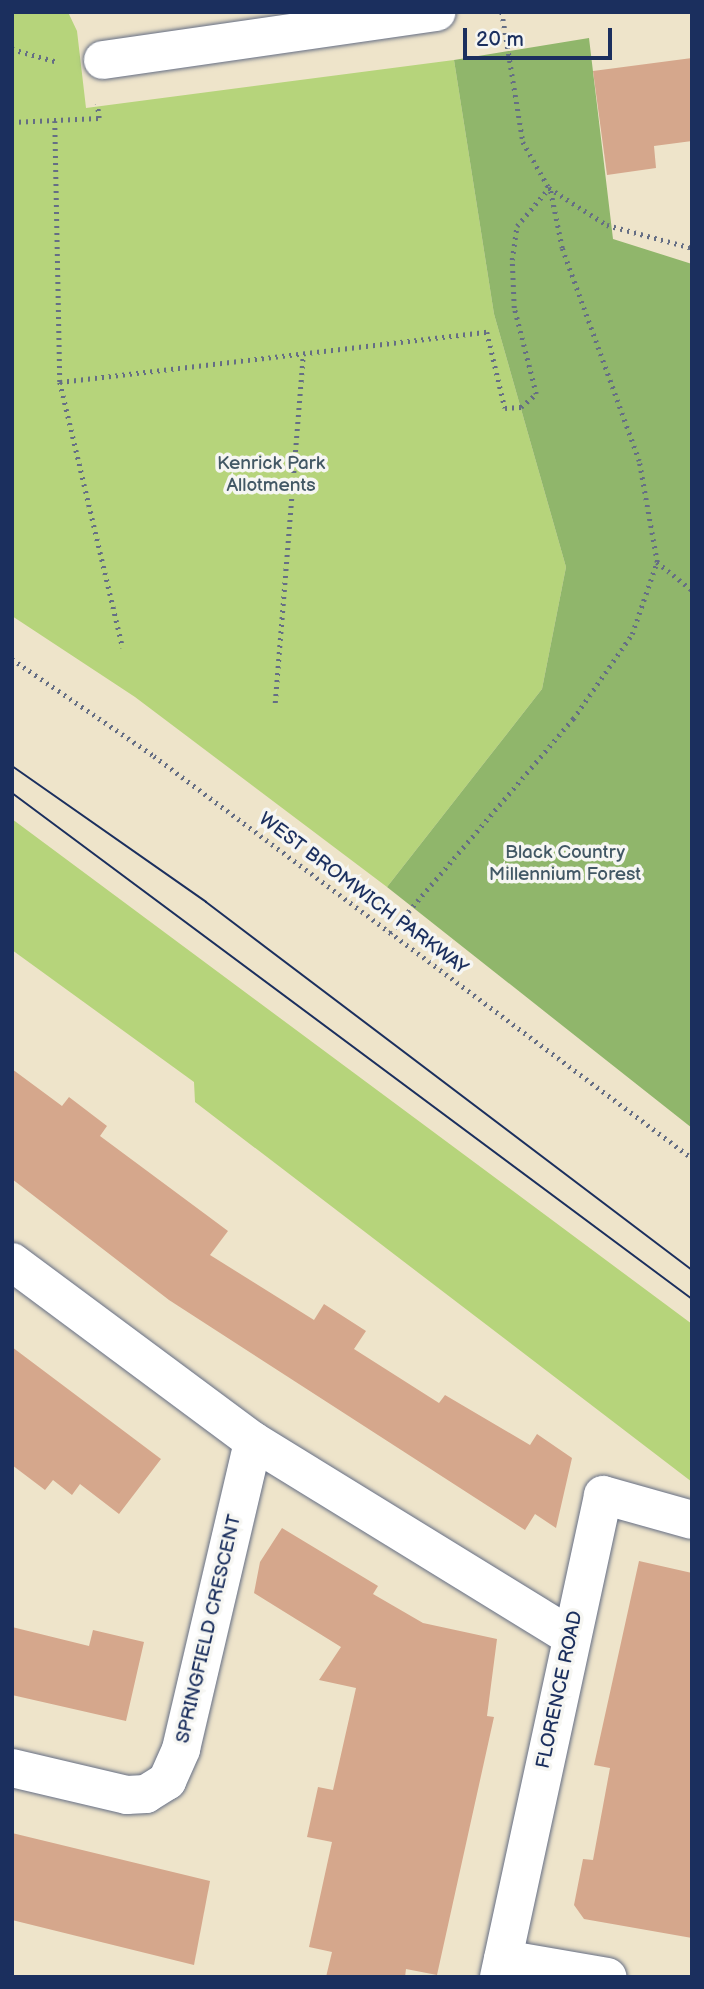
<!DOCTYPE html>
<style>
body{margin:0}
#map{position:relative;width:704px;height:1989px;overflow:hidden;background:#eee4ca;font-family:"Balsamiq Sans",sans-serif}
div>[style]{position:absolute}
[style*='--x']{left:calc(var(--x)*1px);top:calc(var(--y)*1px);width:calc(var(--w)*1px);rotate:calc(var(--a)*1deg)}
.green>*{inset:0;background:#b6d47b}
.forest>*{inset:0;background:#90b66b}
.building>*{inset:0;background:#d5a78c}
.path>*{height:4.5px;margin-top:-2.25px;transform-origin:0;background:repeating-linear-gradient(90deg,#656e84 0 2px,transparent 0 7px)}
.roads{filter:drop-shadow(0 0 2px #656e84) drop-shadow(0 0 2px #656e84)}
.minor>*{height:38px;margin:-19px;padding:0 19px;transform-origin:19px;border-radius:19px;background:#fff}
.tram>*{height:2px;margin:-1px;padding:0 1px;transform-origin:1px;border-radius:1px;background:#1b2f5e}
span{translate:-50% -50%;white-space:nowrap;text-align:center;line-height:1.15;-webkit-text-stroke:7px #f6f6f2;paint-order:stroke}
.park-label{font-size:19px;color:#425865}
.street-label{font-size:19px;color:#1b2f5e}
.frame{position:absolute;inset:0;border:14px solid #1b2f5e;pointer-events:none}
.scale{position:absolute;left:463px;top:28px;width:149px;height:32px;box-sizing:border-box;border:4px solid #1b2f5e;border-top:0;padding-left:9px;font-size:21px;line-height:24px;white-space:nowrap;color:#1b2f5e;-webkit-text-stroke:5px #f6f6f2;paint-order:stroke}
</style>
<div id="map">
<div class="green">
<i style="clip-path:polygon(12px 12px,68px 12px,77px 31px,86px 108px,454px 60px,494px 314px,566px 567px,542px 689px,387px 887px,135px 697px,12px 616px)"></i>
<i style="clip-path:polygon(12px 819px,692px 1324px,692px 1482px,195px 1102px,194px 1082px,12px 950px)"></i>
</div>
<div class="forest">
<i style="clip-path:polygon(589px 38px,613px 239px,692px 264px,692px 1128px,387px 887px,542px 689px,566px 567px,494px 314px,454px 60px)"></i>
</div>
<div class="building">
<i style="clip-path:polygon(692px 58px,692px 141px,654px 146px,656px 168px,607px 175px,593px 71px)"></i>
<i style="clip-path:polygon(12px 1069px,62px 1106px,69px 1097px,107px 1126px,100px 1136px,228px 1231px,210px 1255px,314px 1320px,324px 1304px,366px 1331px,354px 1349px,439px 1403px,445px 1395px,530px 1445px,537px 1434px,572px 1458px,556px 1528px,535px 1514px,525px 1530px,169px 1300px,12px 1179px)"></i>
<i style="clip-path:polygon(12px 1347px,161px 1459px,119px 1514px,80px 1484px,72px 1495px,53px 1480px,45px 1490px,12px 1465px)"></i>
<i style="clip-path:polygon(282px 1528px,378px 1586px,373px 1594px,423px 1623px,497px 1639px,487px 1716px,494px 1717px,437px 1975px,406px 1969px,405px 1977px,326px 1977px,332px 1952px,309px 1947px,332px 1842px,307px 1837px,318px 1787px,333px 1790px,356px 1688px,319px 1680px,341px 1647px,254px 1593px,260px 1562px)"></i>
<i style="clip-path:polygon(639px 1561px,692px 1573px,692px 1938px,584px 1919px,574px 1905px,583px 1859px,593px 1860px,610px 1768px,594px 1765px)"></i>
<i style="clip-path:polygon(12px 1627px,89px 1646px,93px 1630px,144px 1642px,126px 1721px,12px 1695px)"></i>
<i style="clip-path:polygon(12px 1833px,210px 1881px,194px 1965px,12px 1920px)"></i>
</div>
<div class="path">
<i style="--x:502;--y:12;--w:132;--a:80.8"></i>
<i style="--x:523;--y:142;--w:53;--a:60.5"></i>
<i style="--x:549;--y:188;--w:69;--a:32.5"></i>
<i style="--x:607;--y:225;--w:88;--a:15.1"></i>
<i style="--x:12;--y:49;--w:48;--a:15.8"></i>
<i style="--x:55;--y:121;--w:261;--a:88.9"></i>
<i style="--x:60;--y:382;--w:430;--a:-6.7"></i>
<i style="--x:487;--y:332;--w:78;--a:76.7"></i>
<i style="--x:505;--y:408;--w:16;--a:-4"></i>
<i style="--x:521;--y:407;--w:20;--a:-41"></i>
<i style="--x:536;--y:394;--w:89;--a:-104.3"></i>
<i style="--x:514;--y:308;--w:48;--a:-92.4"></i>
<i style="--x:512;--y:260;--w:34;--a:-82"></i>
<i style="--x:517;--y:226;--w:50;--a:-49.9"></i>
<i style="--x:12;--y:122;--w:87;--a:-2.6"></i>
<i style="--x:99;--y:118;--w:14;--a:-98"></i>
<i style="--x:60;--y:382;--w:273;--a:76.7"></i>
<i style="--x:657;--y:562;--w:45;--a:38.7"></i>
<i style="--x:12;--y:659;--w:172;--a:34.3"></i>
<i style="--x:154;--y:756;--w:672;--a:36.77"></i>
<i style="--x:275;--y:703;--w:350;--a:-85.4"></i>
<i style="--x:390;--y:933;--w:282;--a:-49.5"></i>
<i style="--x:573;--y:719;--w:103;--a:-55.2"></i>
<i style="--x:632;--y:634;--w:76;--a:-70.9"></i>
<i style="--x:657;--y:562;--w:103;--a:-100.1"></i>
<i style="--x:639;--y:461;--w:226;--a:-109.9"></i>
<i style="--x:562;--y:248;--w:60;--a:-101.5"></i>
</div>
<div class="roads">
<div class="minor">
<i style="--x:103;--y:60;--w:337;--a:-8.2"></i>
<i style="--x:12;--y:1262;--w:300;--a:36.6"></i>
<i style="--x:253;--y:1441;--w:374;--a:31.6"></i>
<i style="--x:12;--y:1768;--w:118;--a:13.2"></i>
<i style="--x:127;--y:1795;--w:19;--a:-3"></i>
<i style="--x:146;--y:1794;--w:25;--a:-32"></i>
<i style="--x:167;--y:1781;--w:35;--a:-66"></i>
<i style="--x:181;--y:1749;--w:316;--a:-76.8"></i>
<i style="--x:503;--y:1959;--w:106;--a:9.8"></i>
<i style="--x:499;--y:1977;--w:493;--a:-77.8"></i>
<i style="--x:603;--y:1495;--w:92;--a:15.7"></i>
</div>
</div>
<div class="tram">
<i style="--x:12;--y:766;--w:237;--a:35"></i>
<i style="--x:206;--y:902;--w:610;--a:37.13"></i>
<i style="--x:12;--y:793;--w:848;--a:36.65"></i>
</div>
<div class="park-label">
<span style="left:271px;top:475px">Kenrick Park<br>Allotments</span>
<span style="left:565px;top:864px">Black Country<br>Millennium Forest</span>
</div>
<div class="street-label">
<span style="left:363px;top:894px;rotate:37deg">WEST BROMWICH PARKWAY</span>
<span style="left:209px;top:1629px;rotate:-77deg">SPRINGFIELD CRESCENT</span>
<span style="left:560px;top:1690px;rotate:-78deg">FLORENCE ROAD</span>
</div>
<div class="frame"></div>
<div class="scale">20 m</div>
</div>
